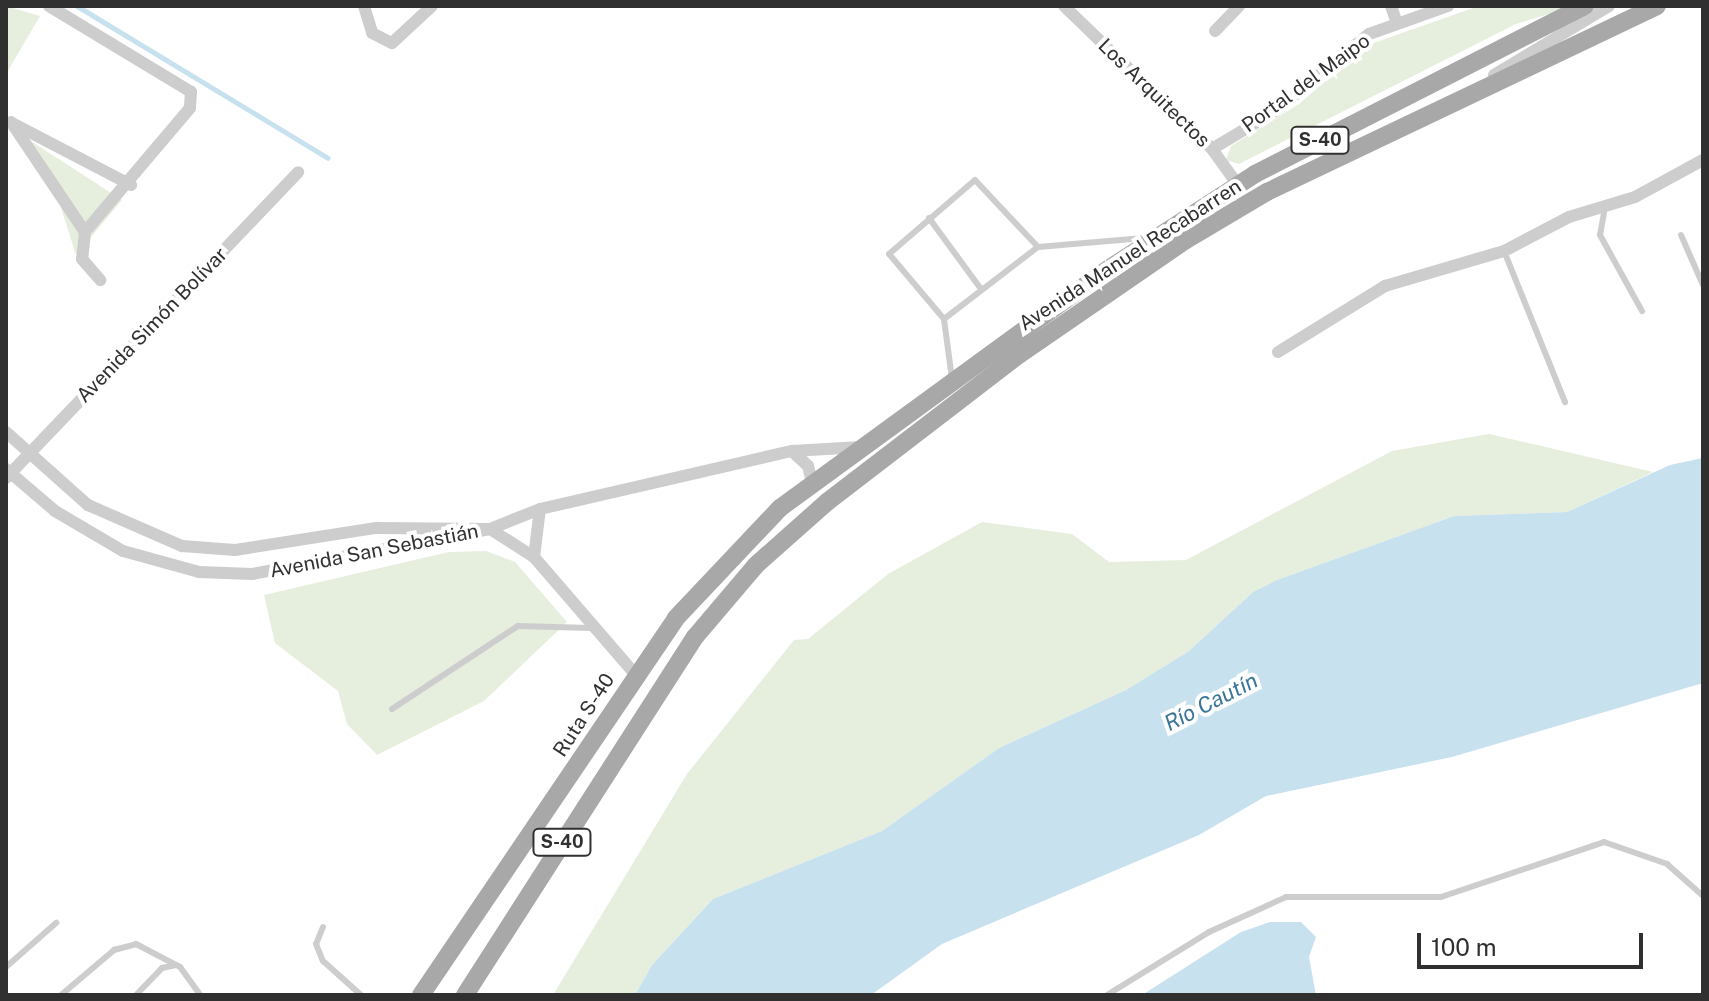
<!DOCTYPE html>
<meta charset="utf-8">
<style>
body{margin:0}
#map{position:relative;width:1709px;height:1001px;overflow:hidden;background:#fff;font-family:"Public Sans",sans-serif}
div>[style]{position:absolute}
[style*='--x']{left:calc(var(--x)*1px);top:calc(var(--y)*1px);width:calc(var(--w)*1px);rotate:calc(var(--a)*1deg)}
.green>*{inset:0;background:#e6eedd}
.water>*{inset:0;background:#c8e1ef}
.stream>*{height:5px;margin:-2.5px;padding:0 2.5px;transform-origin:2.5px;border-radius:2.5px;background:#c8e1ef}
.service>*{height:6px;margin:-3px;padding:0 3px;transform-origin:3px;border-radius:3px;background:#cdcdcd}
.minor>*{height:12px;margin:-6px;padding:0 6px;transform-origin:6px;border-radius:6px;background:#cdcdcd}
.primary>*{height:18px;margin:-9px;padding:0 9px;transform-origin:9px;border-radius:9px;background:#a8a8a8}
span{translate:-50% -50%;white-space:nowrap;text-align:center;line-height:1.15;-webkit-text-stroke:8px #fff;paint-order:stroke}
.shield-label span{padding:2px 6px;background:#fff;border:2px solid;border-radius:6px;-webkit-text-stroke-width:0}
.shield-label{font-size:18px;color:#303030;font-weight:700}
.street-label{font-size:20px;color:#303030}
.water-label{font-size:22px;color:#387598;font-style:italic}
.frame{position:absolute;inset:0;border:8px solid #303030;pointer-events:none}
.scale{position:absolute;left:1417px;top:933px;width:226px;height:36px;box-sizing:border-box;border:4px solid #303030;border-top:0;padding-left:10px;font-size:24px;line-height:28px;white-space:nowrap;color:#303030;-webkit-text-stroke:6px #fff;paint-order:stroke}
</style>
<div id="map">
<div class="green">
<i style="clip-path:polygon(6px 6px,40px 16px,6px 74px)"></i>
<i style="clip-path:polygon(1479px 6px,1576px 6px,1516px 24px,1239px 164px,1226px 160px,1231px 146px,1299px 104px,1365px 46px)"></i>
<i style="clip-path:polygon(9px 127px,122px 200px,76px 255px,57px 195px)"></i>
<i style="clip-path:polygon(1489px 434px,1653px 472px,1567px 512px,1454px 516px,1277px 580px,1253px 592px,1189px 651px,1126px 690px,999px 748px,882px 831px,713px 899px,652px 965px,635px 995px,553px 995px,687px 774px,794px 640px,808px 639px,888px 574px,982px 522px,1072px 534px,1109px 562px,1186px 560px,1392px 451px)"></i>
<i style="clip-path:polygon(486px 551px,515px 562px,567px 622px,484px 701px,377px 755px,347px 724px,338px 691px,275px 643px,264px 595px,449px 552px)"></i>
</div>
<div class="water">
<i style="clip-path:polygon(1703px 458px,1703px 683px,1452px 757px,1266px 796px,1199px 835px,942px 944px,871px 995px,635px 995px,652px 965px,713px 899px,882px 831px,999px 748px,1126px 690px,1189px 651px,1253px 592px,1277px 580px,1454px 516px,1567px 512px,1670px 465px)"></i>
<i style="clip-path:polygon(1270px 922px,1301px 922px,1316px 937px,1309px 957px,1316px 995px,1142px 995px,1241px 932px)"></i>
</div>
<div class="stream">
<i style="--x:77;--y:6;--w:293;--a:31.2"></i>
</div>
<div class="service">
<i style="--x:1605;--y:207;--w:28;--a:100"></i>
<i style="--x:1600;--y:235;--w:87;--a:61.1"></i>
<i style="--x:929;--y:218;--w:88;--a:53.8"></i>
<i style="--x:1681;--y:235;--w:55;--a:66.3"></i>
<i style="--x:1504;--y:251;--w:163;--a:68"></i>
<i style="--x:944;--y:319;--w:85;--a:-130.2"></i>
<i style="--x:889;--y:254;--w:113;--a:-40.7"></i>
<i style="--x:975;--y:180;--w:92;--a:46.8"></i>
<i style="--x:952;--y:379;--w:61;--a:-97.6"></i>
<i style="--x:944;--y:319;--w:118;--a:-37.5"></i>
<i style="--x:1038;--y:247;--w:106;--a:-4.9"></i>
<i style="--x:392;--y:709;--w:151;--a:-33.4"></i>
<i style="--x:518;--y:626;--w:73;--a:1.6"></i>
<i style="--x:323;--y:927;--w:18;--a:112"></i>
<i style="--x:316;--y:944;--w:18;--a:68"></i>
<i style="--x:323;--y:961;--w:51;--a:41.8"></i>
<i style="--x:6;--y:967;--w:67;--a:-41.3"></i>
<i style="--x:61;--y:995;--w:70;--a:-40.3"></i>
<i style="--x:114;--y:950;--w:23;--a:-15"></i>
<i style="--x:136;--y:944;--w:50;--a:27.6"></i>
<i style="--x:180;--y:967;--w:34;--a:54"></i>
<i style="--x:136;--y:995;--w:37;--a:-46"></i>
<i style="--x:162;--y:968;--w:14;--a:-12"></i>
<i style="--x:1107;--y:995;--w:120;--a:-31.7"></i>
<i style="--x:1209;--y:932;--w:85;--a:-24.4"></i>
<i style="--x:1286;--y:897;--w:155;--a:0"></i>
<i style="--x:1441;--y:897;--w:172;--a:-18.6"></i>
<i style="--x:1604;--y:842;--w:67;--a:19.2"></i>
<i style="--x:1667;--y:864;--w:48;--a:41.6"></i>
</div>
<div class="minor">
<i style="--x:49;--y:6;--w:166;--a:31.2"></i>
<i style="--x:191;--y:92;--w:16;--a:94"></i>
<i style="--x:190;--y:108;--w:162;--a:130.3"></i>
<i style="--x:364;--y:6;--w:28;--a:73"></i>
<i style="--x:372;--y:33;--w:22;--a:27"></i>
<i style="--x:392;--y:43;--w:54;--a:-42.8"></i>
<i style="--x:1064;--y:6;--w:206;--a:44"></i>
<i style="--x:1212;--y:149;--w:44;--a:54.2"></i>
<i style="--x:1391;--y:6;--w:18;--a:71"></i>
<i style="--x:1215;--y:31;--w:35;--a:-46"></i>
<i style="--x:1494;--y:75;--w:134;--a:-31"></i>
<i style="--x:11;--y:122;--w:133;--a:56.1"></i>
<i style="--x:85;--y:232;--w:27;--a:96"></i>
<i style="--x:82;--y:259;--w:28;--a:49"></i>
<i style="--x:14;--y:124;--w:132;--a:27.5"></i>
<i style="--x:1212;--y:149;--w:76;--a:-31"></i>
<i style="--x:1277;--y:110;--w:119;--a:-39.6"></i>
<i style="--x:1369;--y:34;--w:84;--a:-19.5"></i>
<i style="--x:1278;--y:352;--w:126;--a:-31.7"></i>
<i style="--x:1385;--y:286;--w:124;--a:-16.4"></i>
<i style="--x:1504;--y:251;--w:73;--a:-27.6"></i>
<i style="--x:1569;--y:217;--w:69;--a:-16.9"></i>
<i style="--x:1635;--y:197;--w:77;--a:-28.6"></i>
<i style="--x:6;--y:432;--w:110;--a:41.7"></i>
<i style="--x:88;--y:505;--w:103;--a:23.6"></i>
<i style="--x:182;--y:546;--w:53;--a:4.3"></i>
<i style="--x:235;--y:550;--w:143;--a:-8.9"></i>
<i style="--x:376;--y:528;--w:114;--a:0.5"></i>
<i style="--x:490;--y:529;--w:52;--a:32.5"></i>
<i style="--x:534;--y:557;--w:156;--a:49.2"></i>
<i style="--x:792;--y:451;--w:22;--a:43"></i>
<i style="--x:808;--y:466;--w:16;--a:76"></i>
<i style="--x:6;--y:469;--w:65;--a:40.6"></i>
<i style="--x:55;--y:511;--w:79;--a:30.5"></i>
<i style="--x:123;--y:551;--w:79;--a:15.4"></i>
<i style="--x:199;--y:572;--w:53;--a:2.2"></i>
<i style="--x:252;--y:574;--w:242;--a:-10.7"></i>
<i style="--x:490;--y:529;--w:54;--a:-21.8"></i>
<i style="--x:540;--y:509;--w:259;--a:-13"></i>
<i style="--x:792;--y:451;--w:69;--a:-3.3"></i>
<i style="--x:6;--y:478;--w:423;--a:-46.3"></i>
<i style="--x:534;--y:557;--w:48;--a:-82.9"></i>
</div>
<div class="primary">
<i style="--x:421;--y:995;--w:455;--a:-55.9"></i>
<i style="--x:676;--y:618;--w:151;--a:-46.6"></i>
<i style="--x:780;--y:508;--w:395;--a:-36.1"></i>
<i style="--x:1099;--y:275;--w:186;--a:-32.9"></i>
<i style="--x:1255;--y:174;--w:370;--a:-27"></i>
<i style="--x:465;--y:995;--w:426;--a:-57.3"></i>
<i style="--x:695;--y:637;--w:94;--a:-49.7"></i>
<i style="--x:756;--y:565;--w:95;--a:-41.6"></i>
<i style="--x:827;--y:502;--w:243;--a:-37.5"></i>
<i style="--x:1020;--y:354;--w:201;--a:-34.5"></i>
<i style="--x:1186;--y:240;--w:94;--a:-30.7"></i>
<i style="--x:1267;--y:192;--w:432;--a:-25.5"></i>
</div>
<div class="shield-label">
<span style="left:1320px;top:140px">S-40</span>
<span style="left:562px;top:842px">S-40</span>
</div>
<div class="street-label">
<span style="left:1306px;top:83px;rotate:-36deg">Portal del Maipo</span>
<span style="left:1154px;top:93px;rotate:44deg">Los Arquitectos</span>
<span style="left:1130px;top:255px;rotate:-33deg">Avenida Manuel Recabarren</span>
<span style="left:152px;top:325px;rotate:-46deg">Avenida Simón Bolívar</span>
<span style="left:374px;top:551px;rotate:-11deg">Avenida San Sebastián</span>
<span style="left:584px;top:715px;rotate:-57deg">Ruta S-40</span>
</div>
<div class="water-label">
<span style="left:1211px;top:702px;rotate:-27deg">Río Cautín</span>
</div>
<div class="frame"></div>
<div class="scale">100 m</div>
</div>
